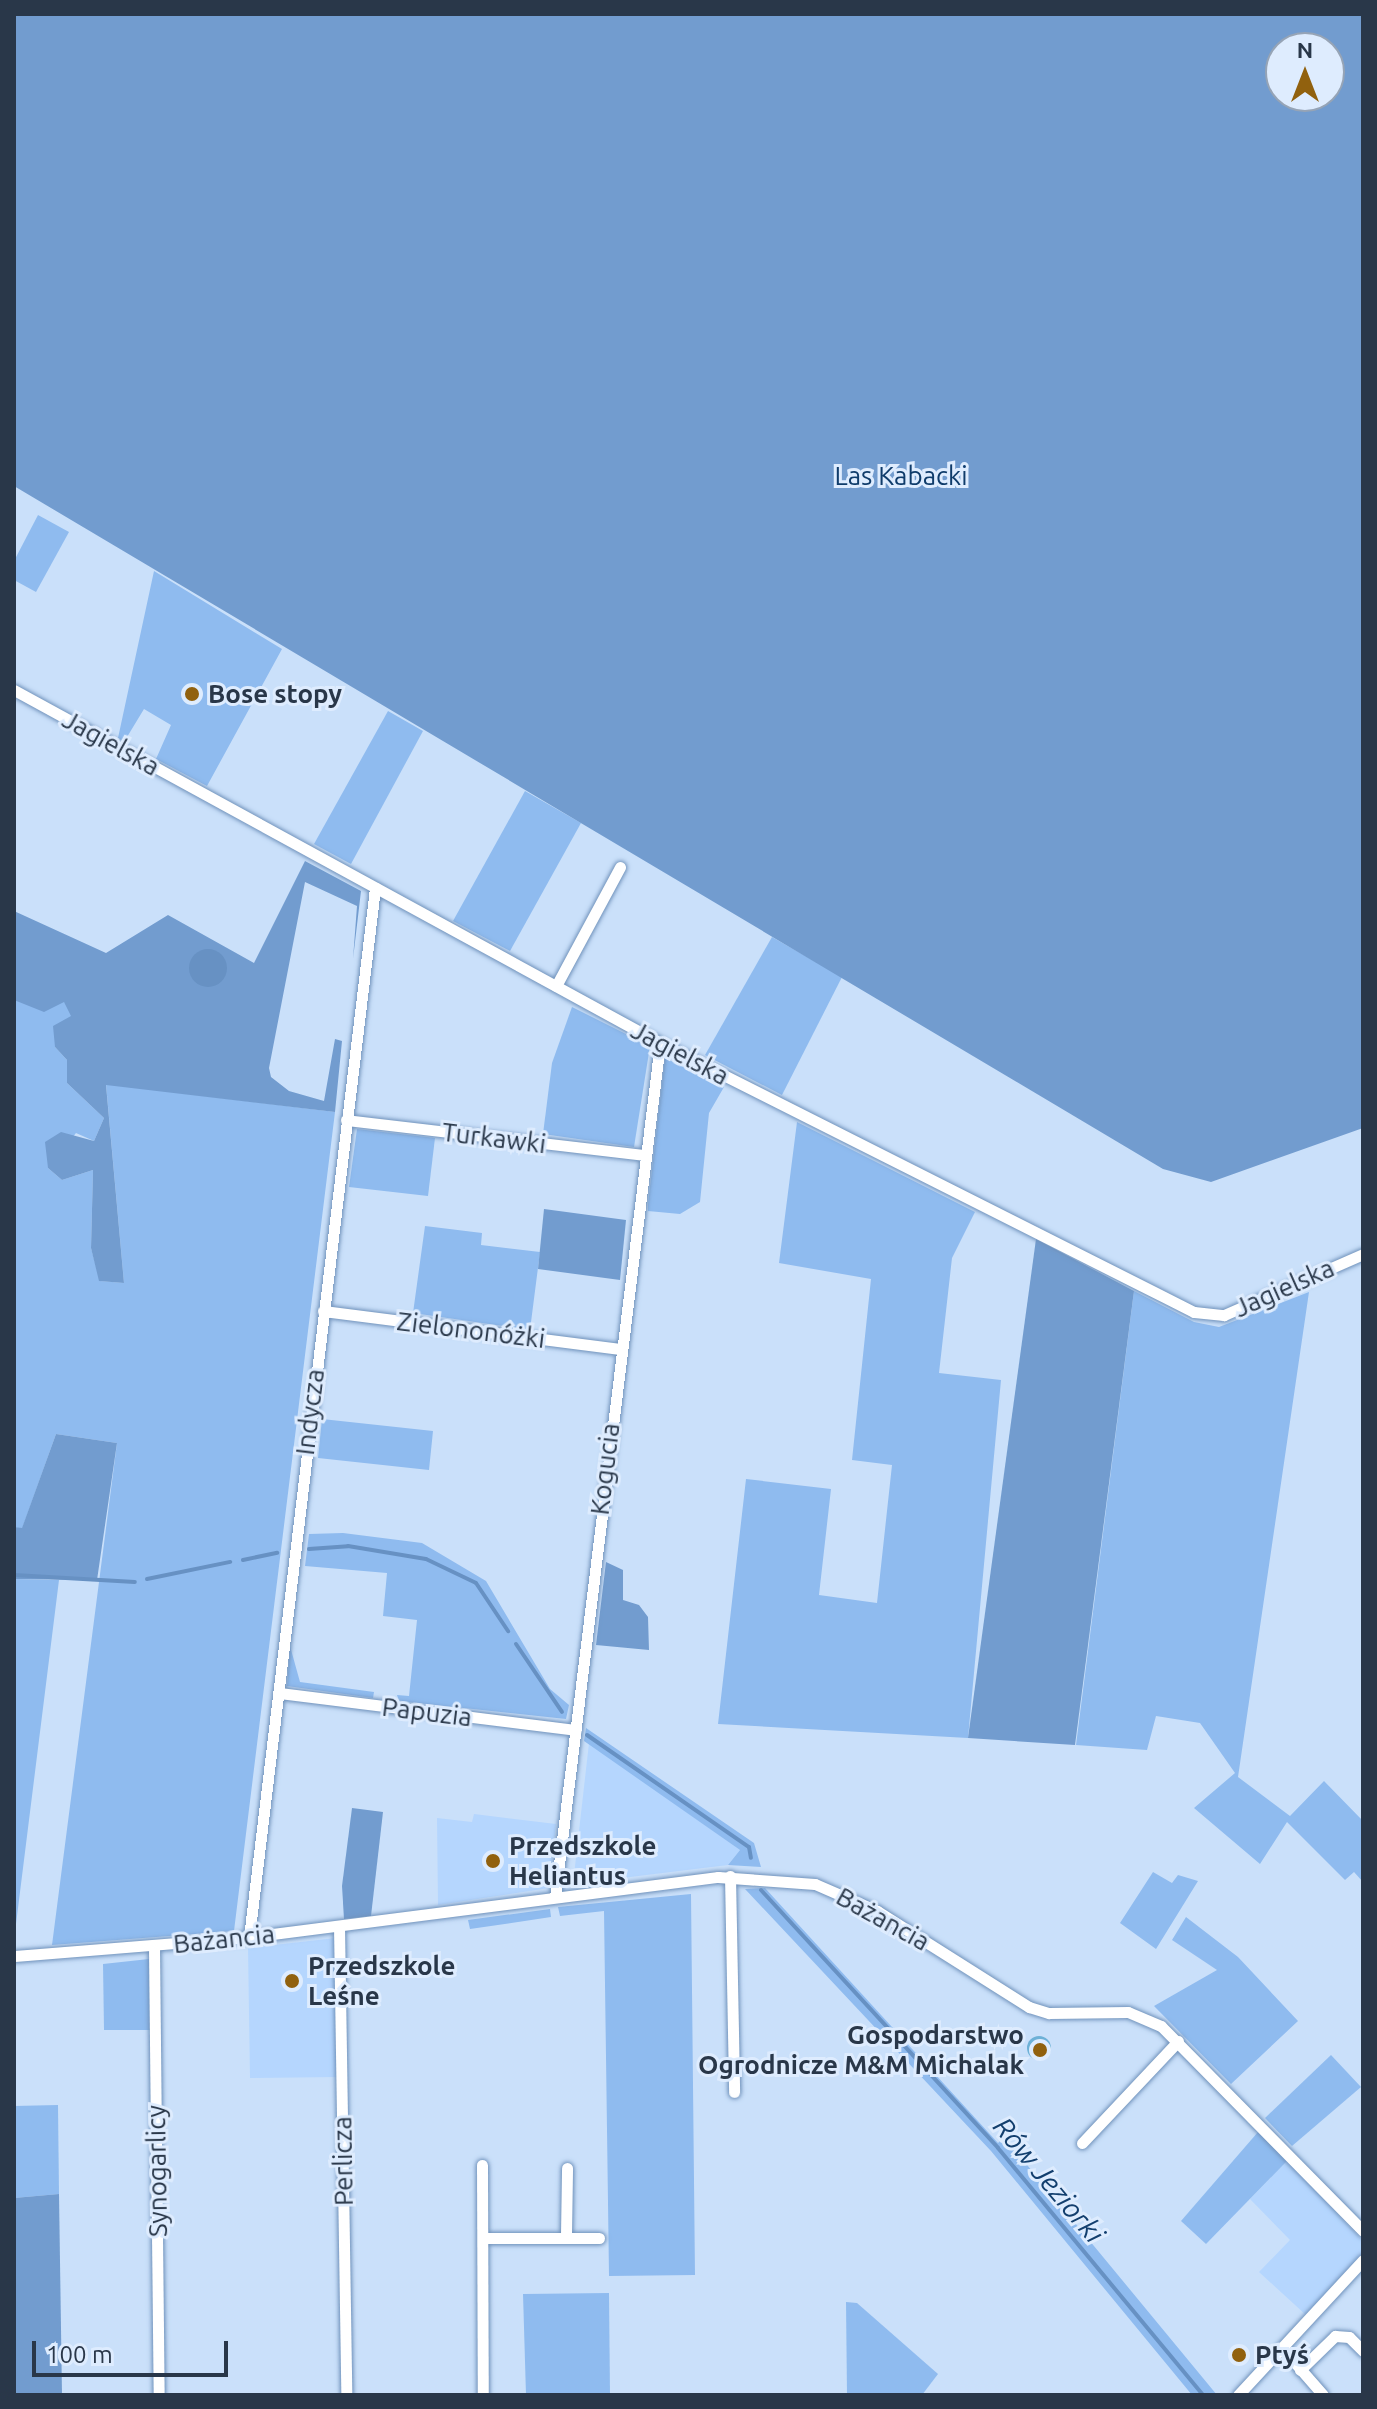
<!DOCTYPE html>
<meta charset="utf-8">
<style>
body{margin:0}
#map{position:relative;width:1377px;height:2409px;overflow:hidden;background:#cae0fa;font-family:Ubuntu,sans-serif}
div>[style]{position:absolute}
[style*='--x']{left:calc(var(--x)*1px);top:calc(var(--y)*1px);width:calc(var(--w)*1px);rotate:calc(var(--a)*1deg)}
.built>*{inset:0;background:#b5d6fe}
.green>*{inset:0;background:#8fbbef}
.forest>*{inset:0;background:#729ccf}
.water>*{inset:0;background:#6791c3}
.round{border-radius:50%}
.stream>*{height:4px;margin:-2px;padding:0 2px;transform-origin:2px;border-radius:2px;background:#6791c3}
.building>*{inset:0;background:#6db1d7}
.roads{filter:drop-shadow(0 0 2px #7092bb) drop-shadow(0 0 2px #7092bb)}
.minor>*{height:11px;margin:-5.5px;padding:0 5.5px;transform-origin:5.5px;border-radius:5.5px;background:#fff}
.dots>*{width:22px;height:22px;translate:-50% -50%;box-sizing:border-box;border:4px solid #deecfe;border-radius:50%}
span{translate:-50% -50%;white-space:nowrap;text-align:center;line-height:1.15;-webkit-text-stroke:6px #deecfe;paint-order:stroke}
.park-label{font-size:26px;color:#0f3c6b}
.poi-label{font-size:26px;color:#293749;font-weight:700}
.left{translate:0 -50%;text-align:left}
.right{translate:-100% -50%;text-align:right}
.street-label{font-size:26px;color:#293749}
.water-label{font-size:28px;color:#133f6e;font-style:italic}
.frame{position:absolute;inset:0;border:16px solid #293749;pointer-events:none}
.north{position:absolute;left:1265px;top:32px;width:80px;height:80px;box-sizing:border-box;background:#deecfe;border:2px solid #96a4b6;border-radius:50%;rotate:0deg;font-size:22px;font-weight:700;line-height:32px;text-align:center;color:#293749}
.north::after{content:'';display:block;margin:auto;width:28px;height:36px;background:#91610e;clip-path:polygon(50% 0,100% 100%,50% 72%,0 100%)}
.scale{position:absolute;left:32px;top:2341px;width:196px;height:36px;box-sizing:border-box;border:4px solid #293749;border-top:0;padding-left:10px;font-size:24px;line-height:28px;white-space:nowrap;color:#293749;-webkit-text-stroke:6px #deecfe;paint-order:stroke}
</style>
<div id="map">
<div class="built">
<i style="clip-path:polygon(589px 1743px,740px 1850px,728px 1865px,581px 1883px,574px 1875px)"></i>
<i style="clip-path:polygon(474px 1814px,556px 1824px,549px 1888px,438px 1905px,437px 1818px,472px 1822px)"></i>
<i style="clip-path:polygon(336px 1938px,338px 2077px,250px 2078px,248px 1948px)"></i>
<i style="clip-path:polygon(1287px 2161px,1363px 2241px,1363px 2253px,1306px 2315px,1259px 2272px,1290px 2240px,1250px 2199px)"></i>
</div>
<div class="green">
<i style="clip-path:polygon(38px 515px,69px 532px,36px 592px,14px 580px,14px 561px)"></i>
<i style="clip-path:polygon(154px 571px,282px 649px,207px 786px,156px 759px,171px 725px,144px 709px,124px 742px,118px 738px)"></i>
<i style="clip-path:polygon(388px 711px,423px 731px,351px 864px,314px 844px)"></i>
<i style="clip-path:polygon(525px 791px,581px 823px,510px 951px,453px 921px)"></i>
<i style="clip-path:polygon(772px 937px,842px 977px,782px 1095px,705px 1055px)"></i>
<i style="clip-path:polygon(14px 1000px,64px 1001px,72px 1016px,55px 1047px,67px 1060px,67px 1083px,104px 1118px,94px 1141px,76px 1133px,48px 1168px,62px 1180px,93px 1170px,91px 1248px,100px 1281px,124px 1283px,106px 1084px,335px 1112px,234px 1931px,52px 1945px,117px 1443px,56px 1434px,22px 1529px,14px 1527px)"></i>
<i style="clip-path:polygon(572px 1007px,650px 1046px,634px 1147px,543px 1134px,552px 1063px)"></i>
<i style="clip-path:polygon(665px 1058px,724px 1087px,709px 1113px,700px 1202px,680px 1214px,648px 1211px,648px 1204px)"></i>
<i style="clip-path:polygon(797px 1122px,975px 1212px,952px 1258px,939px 1373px,1001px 1380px,968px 1738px,718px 1724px,746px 1479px,831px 1489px,819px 1595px,877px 1603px,892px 1465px,852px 1460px,871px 1279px,779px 1263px)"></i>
<i style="clip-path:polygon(357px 1129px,435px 1138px,428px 1196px,349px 1187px)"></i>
<i style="clip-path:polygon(425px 1226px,482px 1233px,481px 1245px,540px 1252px,530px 1330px,413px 1313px)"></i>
<i style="clip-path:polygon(1134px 1291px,1194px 1322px,1219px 1327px,1309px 1292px,1238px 1777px,1290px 1816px,1324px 1781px,1363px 1821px,1363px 1882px,1354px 1872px,1345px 1880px,1287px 1822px,1260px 1864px,1194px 1808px,1235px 1773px,1200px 1723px,1156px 1716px,1147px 1750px,1076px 1745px)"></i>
<i style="clip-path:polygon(322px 1419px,433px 1431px,429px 1470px,318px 1458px)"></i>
<i style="clip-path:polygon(343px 1533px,422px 1543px,486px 1581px,550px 1689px,569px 1705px,566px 1719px,399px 1701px,397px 1695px,409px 1696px,417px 1620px,383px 1616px,387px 1573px,305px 1566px,309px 1534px)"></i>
<i style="clip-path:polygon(14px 1579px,59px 1580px,14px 1940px)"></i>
<i style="clip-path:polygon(290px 1646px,300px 1682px,374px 1692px,373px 1698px,287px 1686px)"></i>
<i style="clip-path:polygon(586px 1728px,754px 1843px,761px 1867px,728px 1865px,740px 1850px,584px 1741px)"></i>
<i style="clip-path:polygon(1153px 1872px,1172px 1883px,1178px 1875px,1198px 1881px,1156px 1949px,1120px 1923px)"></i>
<i style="clip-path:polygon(765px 1888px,998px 2143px,1004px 2137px,1217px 2395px,1192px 2395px,991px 2151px,745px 1889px)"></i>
<i style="clip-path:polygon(691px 1894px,695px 2275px,609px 2276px,604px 1911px,560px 1916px,558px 1907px)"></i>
<i style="clip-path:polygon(550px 1909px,551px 1917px,518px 1922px,470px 1929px,468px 1920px)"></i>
<i style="clip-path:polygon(1186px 1917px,1238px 1957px,1298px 2021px,1231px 2084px,1154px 2006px,1217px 1970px,1172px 1940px)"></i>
<i style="clip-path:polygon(149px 1959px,150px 2030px,104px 2030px,103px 1964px)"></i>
<i style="clip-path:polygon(1331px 2055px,1361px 2087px,1292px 2146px,1265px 2118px)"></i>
<i style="clip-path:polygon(58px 2105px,59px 2194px,14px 2198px,14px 2106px)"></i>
<i style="clip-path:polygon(1258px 2132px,1287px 2161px,1206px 2244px,1181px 2221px)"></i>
<i style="clip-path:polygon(609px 2293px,610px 2395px,526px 2395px,523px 2294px)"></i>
<i style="clip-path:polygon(846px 2302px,857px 2303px,938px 2374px,922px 2395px,847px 2395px)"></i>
</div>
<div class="forest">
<i style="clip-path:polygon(evenodd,14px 14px,1363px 14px,1363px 1128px,1211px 1182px,1163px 1169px,14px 486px,14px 14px,1329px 48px,1329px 96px,1281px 96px,1281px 48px,1329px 48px)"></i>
<i style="clip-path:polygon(305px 861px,361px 891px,353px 959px,357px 906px,305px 882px,269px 1068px,271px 1077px,289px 1091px,324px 1101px,335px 1039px,342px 1041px,335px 1112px,106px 1085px,124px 1283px,99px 1281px,91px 1248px,93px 1170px,62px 1180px,48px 1168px,45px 1142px,61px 1132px,94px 1141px,104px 1118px,67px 1083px,67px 1060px,55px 1047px,53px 1026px,71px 1016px,64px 1002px,44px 1012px,14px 1000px,14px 911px,106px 953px,168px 915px,254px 963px)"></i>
<i style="clip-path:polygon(544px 1209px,626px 1220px,620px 1280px,538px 1269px)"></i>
<i style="clip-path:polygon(1036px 1239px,1134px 1291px,1075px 1745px,968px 1738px)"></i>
<i style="clip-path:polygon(56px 1434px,117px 1443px,97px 1580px,14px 1579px,14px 1527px,22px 1528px)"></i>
<i style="clip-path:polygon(606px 1562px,623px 1570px,623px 1600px,639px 1605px,648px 1617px,649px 1650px,596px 1645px)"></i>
<i style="clip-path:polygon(352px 1808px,383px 1812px,371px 1916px,344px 1919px,342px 1886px)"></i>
<i style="clip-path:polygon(59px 2194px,62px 2395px,14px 2395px,14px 2198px)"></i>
</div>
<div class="water">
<i class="round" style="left:189px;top:949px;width:38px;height:38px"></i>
</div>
<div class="stream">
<i style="--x:309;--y:1549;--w:39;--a:-4"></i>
<i style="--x:348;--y:1546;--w:79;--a:9.5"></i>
<i style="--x:426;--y:1559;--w:55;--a:25.6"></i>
<i style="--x:476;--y:1583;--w:58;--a:56.3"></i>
<i style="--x:243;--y:1560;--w:35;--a:-12"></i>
<i style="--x:14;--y:1575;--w:121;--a:3.3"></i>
<i style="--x:147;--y:1579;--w:85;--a:-11.6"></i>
<i style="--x:516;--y:1644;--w:82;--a:55.9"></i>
<i style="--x:587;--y:1735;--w:197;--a:34.7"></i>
<i style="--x:749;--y:1847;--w:11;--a:80"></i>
<i style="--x:761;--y:1890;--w:350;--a:47.4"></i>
<i style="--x:998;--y:2148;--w:321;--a:50.3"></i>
</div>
<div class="building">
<i class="round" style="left:1027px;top:2036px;width:24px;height:24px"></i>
</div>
<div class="roads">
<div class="minor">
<i style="--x:14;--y:690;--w:736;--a:28.65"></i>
<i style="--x:660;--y:1043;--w:598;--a:26.74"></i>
<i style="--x:1194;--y:1312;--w:30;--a:6"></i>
<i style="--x:1224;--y:1315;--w:152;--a:-23.7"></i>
<i style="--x:556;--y:986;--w:135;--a:-61.7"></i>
<i style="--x:346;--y:1120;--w:298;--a:6.7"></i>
<i style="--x:323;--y:1311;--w:298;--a:7.3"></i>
<i style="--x:279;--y:1693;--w:299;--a:7.1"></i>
<i style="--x:730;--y:1876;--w:216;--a:88.9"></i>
<i style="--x:555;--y:1897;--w:860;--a:-82.99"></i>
<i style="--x:339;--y:1926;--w:469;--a:89.1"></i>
<i style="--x:249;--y:1937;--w:1057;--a:-83.15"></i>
<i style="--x:154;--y:1947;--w:448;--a:89.4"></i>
<i style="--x:14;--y:1956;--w:236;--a:-4.6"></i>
<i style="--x:249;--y:1937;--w:473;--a:-7.3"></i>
<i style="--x:718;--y:1877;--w:97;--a:4.1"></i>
<i style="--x:815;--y:1884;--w:68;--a:23.5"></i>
<i style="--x:877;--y:1911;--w:180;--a:32.3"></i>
<i style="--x:1029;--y:2007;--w:21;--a:17"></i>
<i style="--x:1049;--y:2013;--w:79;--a:-0.7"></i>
<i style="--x:1128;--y:2012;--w:36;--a:23"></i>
<i style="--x:1161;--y:2026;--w:288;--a:45.4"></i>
<i style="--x:1082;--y:2143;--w:140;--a:-46.7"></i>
<i style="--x:482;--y:2165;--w:230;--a:89.8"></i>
<i style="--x:566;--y:2235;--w:67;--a:-89.1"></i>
<i style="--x:484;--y:2238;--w:115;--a:0"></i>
<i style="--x:1282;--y:2348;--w:62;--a:48.9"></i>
<i style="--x:1300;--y:2370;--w:49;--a:-44.2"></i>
<i style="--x:1335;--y:2336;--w:14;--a:4"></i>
<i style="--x:1349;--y:2337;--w:20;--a:45"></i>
<i style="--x:1238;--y:2395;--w:184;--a:-47.2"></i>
</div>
</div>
<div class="dots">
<i style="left:192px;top:694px;background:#91610e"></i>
<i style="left:493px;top:1861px;background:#91610e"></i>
<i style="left:292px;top:1981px;background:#91610e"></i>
<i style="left:1040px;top:2050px;background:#91610e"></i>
<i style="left:1239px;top:2355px;background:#91610e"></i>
</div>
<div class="park-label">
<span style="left:901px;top:476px">Las Kabacki</span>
</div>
<div class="poi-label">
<span class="left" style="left:208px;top:694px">Bose stopy</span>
<span class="left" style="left:509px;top:1861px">Przedszkole<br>Heliantus</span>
<span class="left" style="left:308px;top:1981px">Przedszkole<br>Leśne</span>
<span class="right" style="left:1024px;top:2050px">Gospodarstwo<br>Ogrodnicze M&amp;M Michalak</span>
<span class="left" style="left:1255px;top:2355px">Ptyś</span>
</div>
<div class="street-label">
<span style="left:111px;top:743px;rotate:29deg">Jagielska</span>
<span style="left:680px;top:1053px;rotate:28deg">Jagielska</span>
<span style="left:494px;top:1138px;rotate:7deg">Turkawki</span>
<span style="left:1284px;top:1288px;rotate:-24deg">Jagielska</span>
<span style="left:471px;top:1330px;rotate:7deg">Zielononóżki</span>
<span style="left:310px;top:1412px;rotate:-83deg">Indycza</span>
<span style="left:605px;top:1469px;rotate:-83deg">Kogucia</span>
<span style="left:427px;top:1712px;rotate:7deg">Papuzia</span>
<span style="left:883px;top:1919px;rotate:29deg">Bażancia</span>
<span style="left:224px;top:1939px;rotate:-6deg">Bażancia</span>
<span style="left:343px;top:2161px;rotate:-91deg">Perlicza</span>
<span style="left:157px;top:2171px;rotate:-91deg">Synogarlicy</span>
</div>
<div class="water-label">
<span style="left:1049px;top:2180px;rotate:50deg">Rów Jeziorki</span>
</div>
<div class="frame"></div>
<div class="north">N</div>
<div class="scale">100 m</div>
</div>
